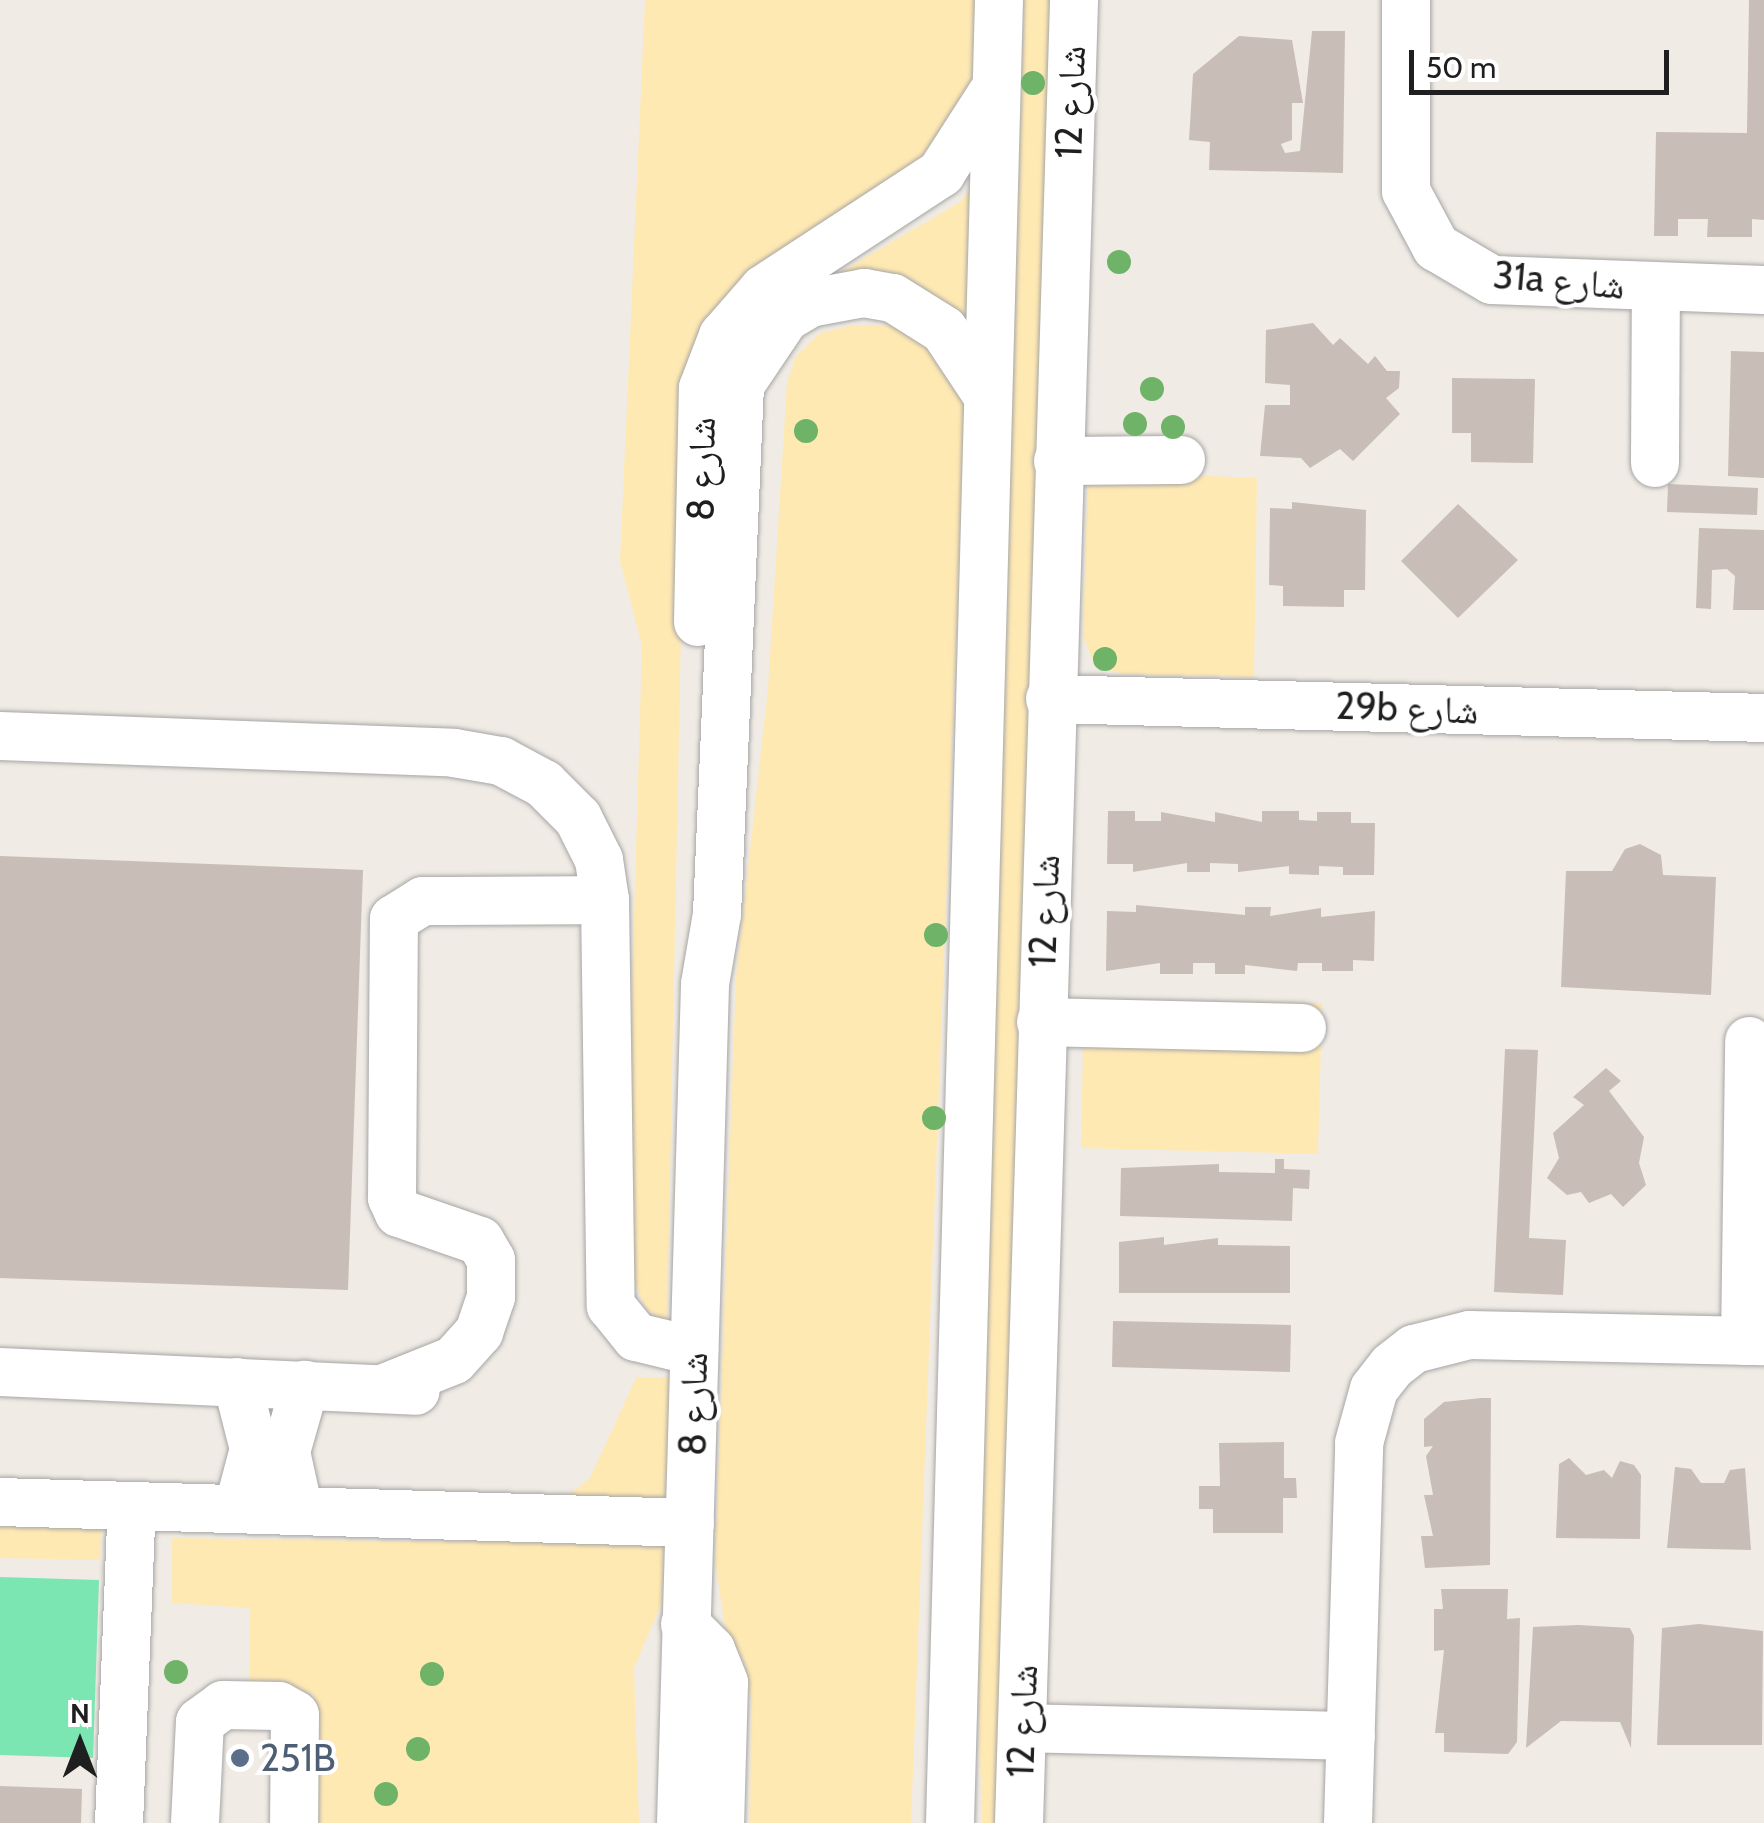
<!DOCTYPE html>
<meta charset="utf-8">
<style>
body{margin:0}
#map{position:relative;width:1764px;height:1823px;overflow:hidden;background:#f0ebe4;font-family:Cabin,"Noto Naskh Arabic",sans-serif}
div>[style]{position:absolute}
[style*='--x']{left:calc(var(--x)*1px);top:calc(var(--y)*1px);width:calc(var(--w)*1px);rotate:calc(var(--a)*1deg)}
.sand>*{inset:0;background:#ffe9b3}
.pitch>*{inset:0;background:#7ce6b3}
.building>*{inset:0;background:#c8bdb7}
.roads{filter:drop-shadow(0 0 2px #a6a6a6) drop-shadow(0 0 2px #a6a6a6)}
.minor>*{height:48px;margin:-24px;padding:0 24px;transform-origin:24px;border-radius:24px;background:#fff}
.trees>*{width:24px;height:24px;margin:-12px;border-radius:50%;background:#6eb368}
.dots>*{width:28px;height:28px;translate:-50% -50%;box-sizing:border-box;border:5px solid #fff;border-radius:50%}
span{translate:-50% -50%;white-space:nowrap;text-align:center;line-height:1.15;-webkit-text-stroke:8px #fff;paint-order:stroke}
.street-label{font-size:38px;color:#1f1f1f}
.service-label{font-size:38px;color:#4e5e75}
.left{translate:0 -50%;text-align:left}
.north{position:absolute;left:30px;top:1693px;width:100px;height:100px;-webkit-text-stroke:8px #fff;paint-order:stroke;rotate:0deg;font-size:28px;font-weight:700;line-height:40px;text-align:center;color:#1f1f1f}
.north::after{content:'';display:block;margin:auto;width:35px;height:45px;background:#1f1f1f;clip-path:polygon(50% 0,100% 100%,50% 72%,0 100%)}
.scale{position:absolute;left:1409px;top:50px;width:260px;height:45px;box-sizing:border-box;border:5px solid #1f1f1f;border-top:0;padding-left:12px;font-size:30px;line-height:35px;white-space:nowrap;color:#1f1f1f;-webkit-text-stroke:8px #fff;paint-order:stroke}
</style>
<div id="map">
<div class="sand">
<i style="clip-path:polygon(645px 0,979px 0,969px 105px,951px 138px,825px 225px,683px 531px,667px 1323px,645px 1308px,624px 1256px,642px 646px,620px 561px)"></i>
<i style="clip-path:polygon(1024px 0,1054px 0,995px 1823px,982px 1823px,976px 1617px)"></i>
<i style="clip-path:polygon(976px 181px,969px 323px,847px 283px,793px 300px,960px 202px)"></i>
<i style="clip-path:polygon(853px 325px,896px 325px,922px 336px,965px 403px,911px 1823px,750px 1823px,751px 1699px,744px 1660px,726px 1633px,715px 1561px,736px 976px,768px 688px,787px 383px,796px 356px,820px 333px)"></i>
<i style="clip-path:polygon(1088px 471px,1257px 478px,1254px 677px,1123px 674px,1095px 666px,1083px 636px)"></i>
<i style="clip-path:polygon(1084px 1000px,1322px 1003px,1318px 1154px,1081px 1148px)"></i>
<i style="clip-path:polygon(670px 1377px,662px 1602px,634px 1668px,639px 1823px,312px 1823px,314px 1694px,250px 1692px,250px 1608px,172px 1603px,172px 1538px,463px 1542px,517px 1535px,590px 1478px,636px 1378px)"></i>
<i style="clip-path:polygon(0 1525px,101px 1527px,100px 1560px,0 1558px)"></i>
</div>
<div class="pitch">
<i style="clip-path:polygon(0 1577px,99px 1580px,93px 1758px,0 1755px)"></i>
</div>
<div class="building">
<i style="clip-path:polygon(1749px 0,1764px 0,1764px 220px,1752px 219px,1752px 237px,1707px 237px,1708px 219px,1678px 219px,1678px 236px,1654px 236px,1656px 132px,1747px 133px)"></i>
<i style="clip-path:polygon(1312px 31px,1345px 31px,1343px 173px,1209px 170px,1210px 142px,1189px 140px,1193px 74px,1239px 36px,1292px 40px,1303px 103px,1292px 103px,1292px 140px,1281px 144px,1285px 153px,1300px 151px)"></i>
<i style="clip-path:polygon(1313px 323px,1333px 345px,1340px 338px,1368px 364px,1375px 356px,1387px 371px,1400px 371px,1399px 388px,1386px 398px,1400px 414px,1353px 461px,1340px 449px,1310px 468px,1301px 458px,1260px 456px,1265px 405px,1290px 405px,1290px 385px,1265px 383px,1266px 330px)"></i>
<i style="clip-path:polygon(1731px 351px,1764px 352px,1764px 478px,1728px 476px)"></i>
<i style="clip-path:polygon(1452px 378px,1535px 379px,1533px 463px,1471px 462px,1471px 433px,1452px 433px)"></i>
<i style="clip-path:polygon(1668px 484px,1758px 488px,1757px 515px,1667px 512px)"></i>
<i style="clip-path:polygon(1292px 502px,1366px 510px,1365px 590px,1344px 590px,1344px 607px,1283px 606px,1283px 586px,1269px 585px,1270px 508px,1292px 509px)"></i>
<i style="clip-path:polygon(1458px 504px,1518px 560px,1458px 618px,1401px 561px)"></i>
<i style="clip-path:polygon(1699px 528px,1764px 530px,1764px 610px,1733px 610px,1735px 576px,1727px 569px,1712px 570px,1711px 609px,1696px 608px)"></i>
<i style="clip-path:polygon(1108px 811px,1135px 811px,1135px 821px,1161px 821px,1161px 812px,1215px 822px,1215px 812px,1262px 822px,1262px 811px,1299px 811px,1299px 820px,1317px 821px,1317px 812px,1351px 812px,1351px 823px,1375px 823px,1374px 875px,1343px 875px,1343px 867px,1319px 866px,1319px 875px,1289px 874px,1289px 866px,1238px 872px,1238px 864px,1210px 863px,1210px 872px,1187px 872px,1187px 863px,1133px 872px,1133px 864px,1107px 864px)"></i>
<i style="clip-path:polygon(1640px 844px,1661px 855px,1663px 875px,1716px 877px,1711px 995px,1561px 987px,1566px 871px,1612px 871px,1625px 849px)"></i>
<i style="clip-path:polygon(0 856px,363px 870px,348px 1290px,0 1278px)"></i>
<i style="clip-path:polygon(1136px 905px,1245px 915px,1245px 907px,1271px 907px,1270px 916px,1321px 908px,1321px 917px,1375px 911px,1374px 961px,1353px 960px,1353px 971px,1322px 971px,1322px 963px,1298px 963px,1297px 971px,1245px 965px,1245px 974px,1215px 974px,1215px 963px,1193px 963px,1193px 974px,1160px 974px,1160px 963px,1106px 971px,1107px 911px,1136px 912px)"></i>
<i style="clip-path:polygon(1505px 1049px,1538px 1050px,1529px 1238px,1566px 1240px,1563px 1295px,1494px 1292px)"></i>
<i style="clip-path:polygon(1606px 1068px,1621px 1081px,1609px 1091px,1644px 1137px,1639px 1163px,1646px 1185px,1623px 1207px,1611px 1194px,1589px 1203px,1581px 1192px,1567px 1195px,1547px 1178px,1559px 1158px,1553px 1133px,1584px 1105px,1573px 1097px)"></i>
<i style="clip-path:polygon(1275px 1159px,1284px 1159px,1284px 1169px,1310px 1170px,1309px 1189px,1293px 1188px,1292px 1221px,1120px 1216px,1121px 1168px,1219px 1164px,1219px 1172px,1275px 1173px)"></i>
<i style="clip-path:polygon(1164px 1237px,1164px 1245px,1218px 1238px,1218px 1245px,1290px 1246px,1290px 1293px,1119px 1293px,1119px 1242px)"></i>
<i style="clip-path:polygon(1113px 1321px,1291px 1325px,1290px 1372px,1112px 1367px)"></i>
<i style="clip-path:polygon(1481px 1398px,1491px 1398px,1490px 1565px,1425px 1568px,1421px 1536px,1433px 1536px,1424px 1495px,1433px 1495px,1426px 1456px,1433px 1446px,1424px 1447px,1424px 1419px,1444px 1402px)"></i>
<i style="clip-path:polygon(1284px 1442px,1284px 1478px,1296px 1478px,1297px 1498px,1283px 1498px,1283px 1533px,1213px 1533px,1213px 1509px,1199px 1509px,1199px 1486px,1220px 1486px,1219px 1443px)"></i>
<i style="clip-path:polygon(1569px 1458px,1586px 1475px,1604px 1470px,1612px 1478px,1620px 1461px,1634px 1465px,1641px 1475px,1640px 1539px,1556px 1538px,1559px 1464px)"></i>
<i style="clip-path:polygon(1675px 1467px,1691px 1469px,1701px 1483px,1724px 1483px,1730px 1470px,1745px 1468px,1751px 1550px,1667px 1548px)"></i>
<i style="clip-path:polygon(1441px 1589px,1508px 1589px,1507px 1619px,1520px 1618px,1517px 1742px,1508px 1754px,1444px 1752px,1444px 1733px,1435px 1733px,1444px 1650px,1434px 1651px,1434px 1609px,1443px 1609px)"></i>
<i style="clip-path:polygon(1699px 1624px,1763px 1631px,1762px 1745px,1657px 1745px,1662px 1628px)"></i>
<i style="clip-path:polygon(1578px 1625px,1630px 1628px,1634px 1636px,1631px 1748px,1620px 1722px,1561px 1721px,1526px 1748px,1533px 1627px)"></i>
<i style="clip-path:polygon(0 1786px,82px 1789px,81px 1823px,0 1823px)"></i>
</div>
<div class="roads">
<div class="minor">
<i style="--x:1406;--y:0;--w:191;--a:90"></i>
<i style="--x:1406;--y:191;--w:64;--a:61.8"></i>
<i style="--x:1436;--y:247;--w:65;--a:30.5"></i>
<i style="--x:1492;--y:280;--w:272;--a:2.1"></i>
<i style="--x:1058;--y:461;--w:123;--a:-0.5"></i>
<i style="--x:1655;--y:463;--w:176;--a:-89.7"></i>
<i style="--x:698;--y:622;--w:234;--a:-88.8"></i>
<i style="--x:703;--y:388;--w:56;--a:-69"></i>
<i style="--x:723;--y:336;--w:62;--a:-48.9"></i>
<i style="--x:764;--y:289;--w:212;--a:-33.2"></i>
<i style="--x:941;--y:173;--w:93;--a:-57.3"></i>
<i style="--x:1050;--y:699;--w:714;--a:1.52"></i>
<i style="--x:0;--y:736;--w:454;--a:2.1"></i>
<i style="--x:454;--y:753;--w:48;--a:9.7"></i>
<i style="--x:501;--y:761;--w:49;--a:28.1"></i>
<i style="--x:544;--y:784;--w:48;--a:45"></i>
<i style="--x:578;--y:818;--w:47;--a:63.4"></i>
<i style="--x:599;--y:860;--w:40;--a:81.5"></i>
<i style="--x:605;--y:900;--w:406;--a:89.2"></i>
<i style="--x:611;--y:1306;--w:40;--a:51"></i>
<i style="--x:636;--y:1337;--w:60;--a:13.6"></i>
<i style="--x:1041;--y:1022;--w:261;--a:1.3"></i>
<i style="--x:1745;--y:1341;--w:300;--a:-89.2"></i>
<i style="--x:0;--y:1372;--w:416;--a:2.6"></i>
<i style="--x:237;--y:1382;--w:69;--a:75.8"></i>
<i style="--x:254;--y:1449;--w:62;--a:104.9"></i>
<i style="--x:387;--y:1387;--w:72;--a:-21.9"></i>
<i style="--x:454;--y:1360;--w:38;--a:-48"></i>
<i style="--x:479;--y:1332;--w:37;--a:-71"></i>
<i style="--x:491;--y:1297;--w:37;--a:-90"></i>
<i style="--x:491;--y:1260;--w:22;--a:-120"></i>
<i style="--x:480;--y:1241;--w:86;--a:-160.9"></i>
<i style="--x:399;--y:1213;--w:17;--a:-115"></i>
<i style="--x:392;--y:1198;--w:279;--a:-89.6"></i>
<i style="--x:394;--y:919;--w:34;--a:-32"></i>
<i style="--x:423;--y:901;--w:182;--a:-0.3"></i>
<i style="--x:0;--y:1502;--w:690;--a:1.74"></i>
<i style="--x:299;--y:1511;--w:60;--a:-102.4"></i>
<i style="--x:286;--y:1452;--w:70;--a:-74.2"></i>
<i style="--x:685;--y:1624;--w:37;--a:45"></i>
<i style="--x:711;--y:1650;--w:35;--a:68"></i>
<i style="--x:724;--y:1683;--w:140;--a:91.6"></i>
<i style="--x:1022;--y:1728;--w:329;--a:1.4"></i>
<i style="--x:119;--y:1823;--w:317;--a:-87.7"></i>
<i style="--x:195;--y:1823;--w:101;--a:-87.2"></i>
<i style="--x:200;--y:1722;--w:29;--a:-36"></i>
<i style="--x:223;--y:1705;--w:56;--a:1"></i>
<i style="--x:279;--y:1706;--w:18;--a:29"></i>
<i style="--x:295;--y:1715;--w:108;--a:90.5"></i>
<i style="--x:681;--y:1823;--w:839;--a:-88.36"></i>
<i style="--x:705;--y:984;--w:71;--a:-80.3"></i>
<i style="--x:717;--y:914;--w:529;--a:-87.51"></i>
<i style="--x:740;--y:385;--w:81;--a:-56.1"></i>
<i style="--x:785;--y:318;--w:29;--a:-31"></i>
<i style="--x:810;--y:303;--w:55;--a:-10.5"></i>
<i style="--x:864;--y:293;--w:29;--a:10"></i>
<i style="--x:893;--y:298;--w:60;--a:32.1"></i>
<i style="--x:944;--y:330;--w:78;--a:56.5"></i>
<i style="--x:950;--y:1823;--w:1824;--a:-88.46"></i>
<i style="--x:1019;--y:1823;--w:1824;--a:-88.27"></i>
<i style="--x:1348;--y:1823;--w:380;--a:-88.3"></i>
<i style="--x:1359;--y:1443;--w:56;--a:-74.5"></i>
<i style="--x:1374;--y:1389;--w:29;--a:-52"></i>
<i style="--x:1392;--y:1366;--w:28;--a:-38"></i>
<i style="--x:1414;--y:1349;--w:57;--a:-14.3"></i>
<i style="--x:1469;--y:1335;--w:295;--a:1.2"></i>
</div>
</div>
<div class="trees">
<i style="left:1033px;top:83px"></i>
<i style="left:1119px;top:262px"></i>
<i style="left:1152px;top:389px"></i>
<i style="left:1135px;top:424px"></i>
<i style="left:1173px;top:427px"></i>
<i style="left:806px;top:431px"></i>
<i style="left:1105px;top:659px"></i>
<i style="left:936px;top:935px"></i>
<i style="left:934px;top:1118px"></i>
<i style="left:176px;top:1672px"></i>
<i style="left:432px;top:1674px"></i>
<i style="left:418px;top:1749px"></i>
<i style="left:386px;top:1794px"></i>
</div>
<div class="dots">
<i style="left:240px;top:1758px;background:#5c6f8a"></i>
</div>
<div class="street-label">
<span style="left:1070px;top:102px;rotate:-88deg">شارع 12</span>
<span style="left:1559px;top:280px;rotate:5deg">31a شارع</span>
<span style="left:701px;top:469px;rotate:-89deg">شارع 8</span>
<span style="left:1407px;top:708px;rotate:2deg">29b شارع</span>
<span style="left:1044px;top:911px;rotate:-88deg">شارع 12</span>
<span style="left:693px;top:1404px;rotate:-89deg">شارع 8</span>
<span style="left:1022px;top:1721px;rotate:-88deg">شارع 12</span>
</div>
<div class="service-label">
<span class="left" style="left:260px;top:1758px">251B</span>
</div>
<div class="north">N</div>
<div class="scale">50 m</div>
</div>
